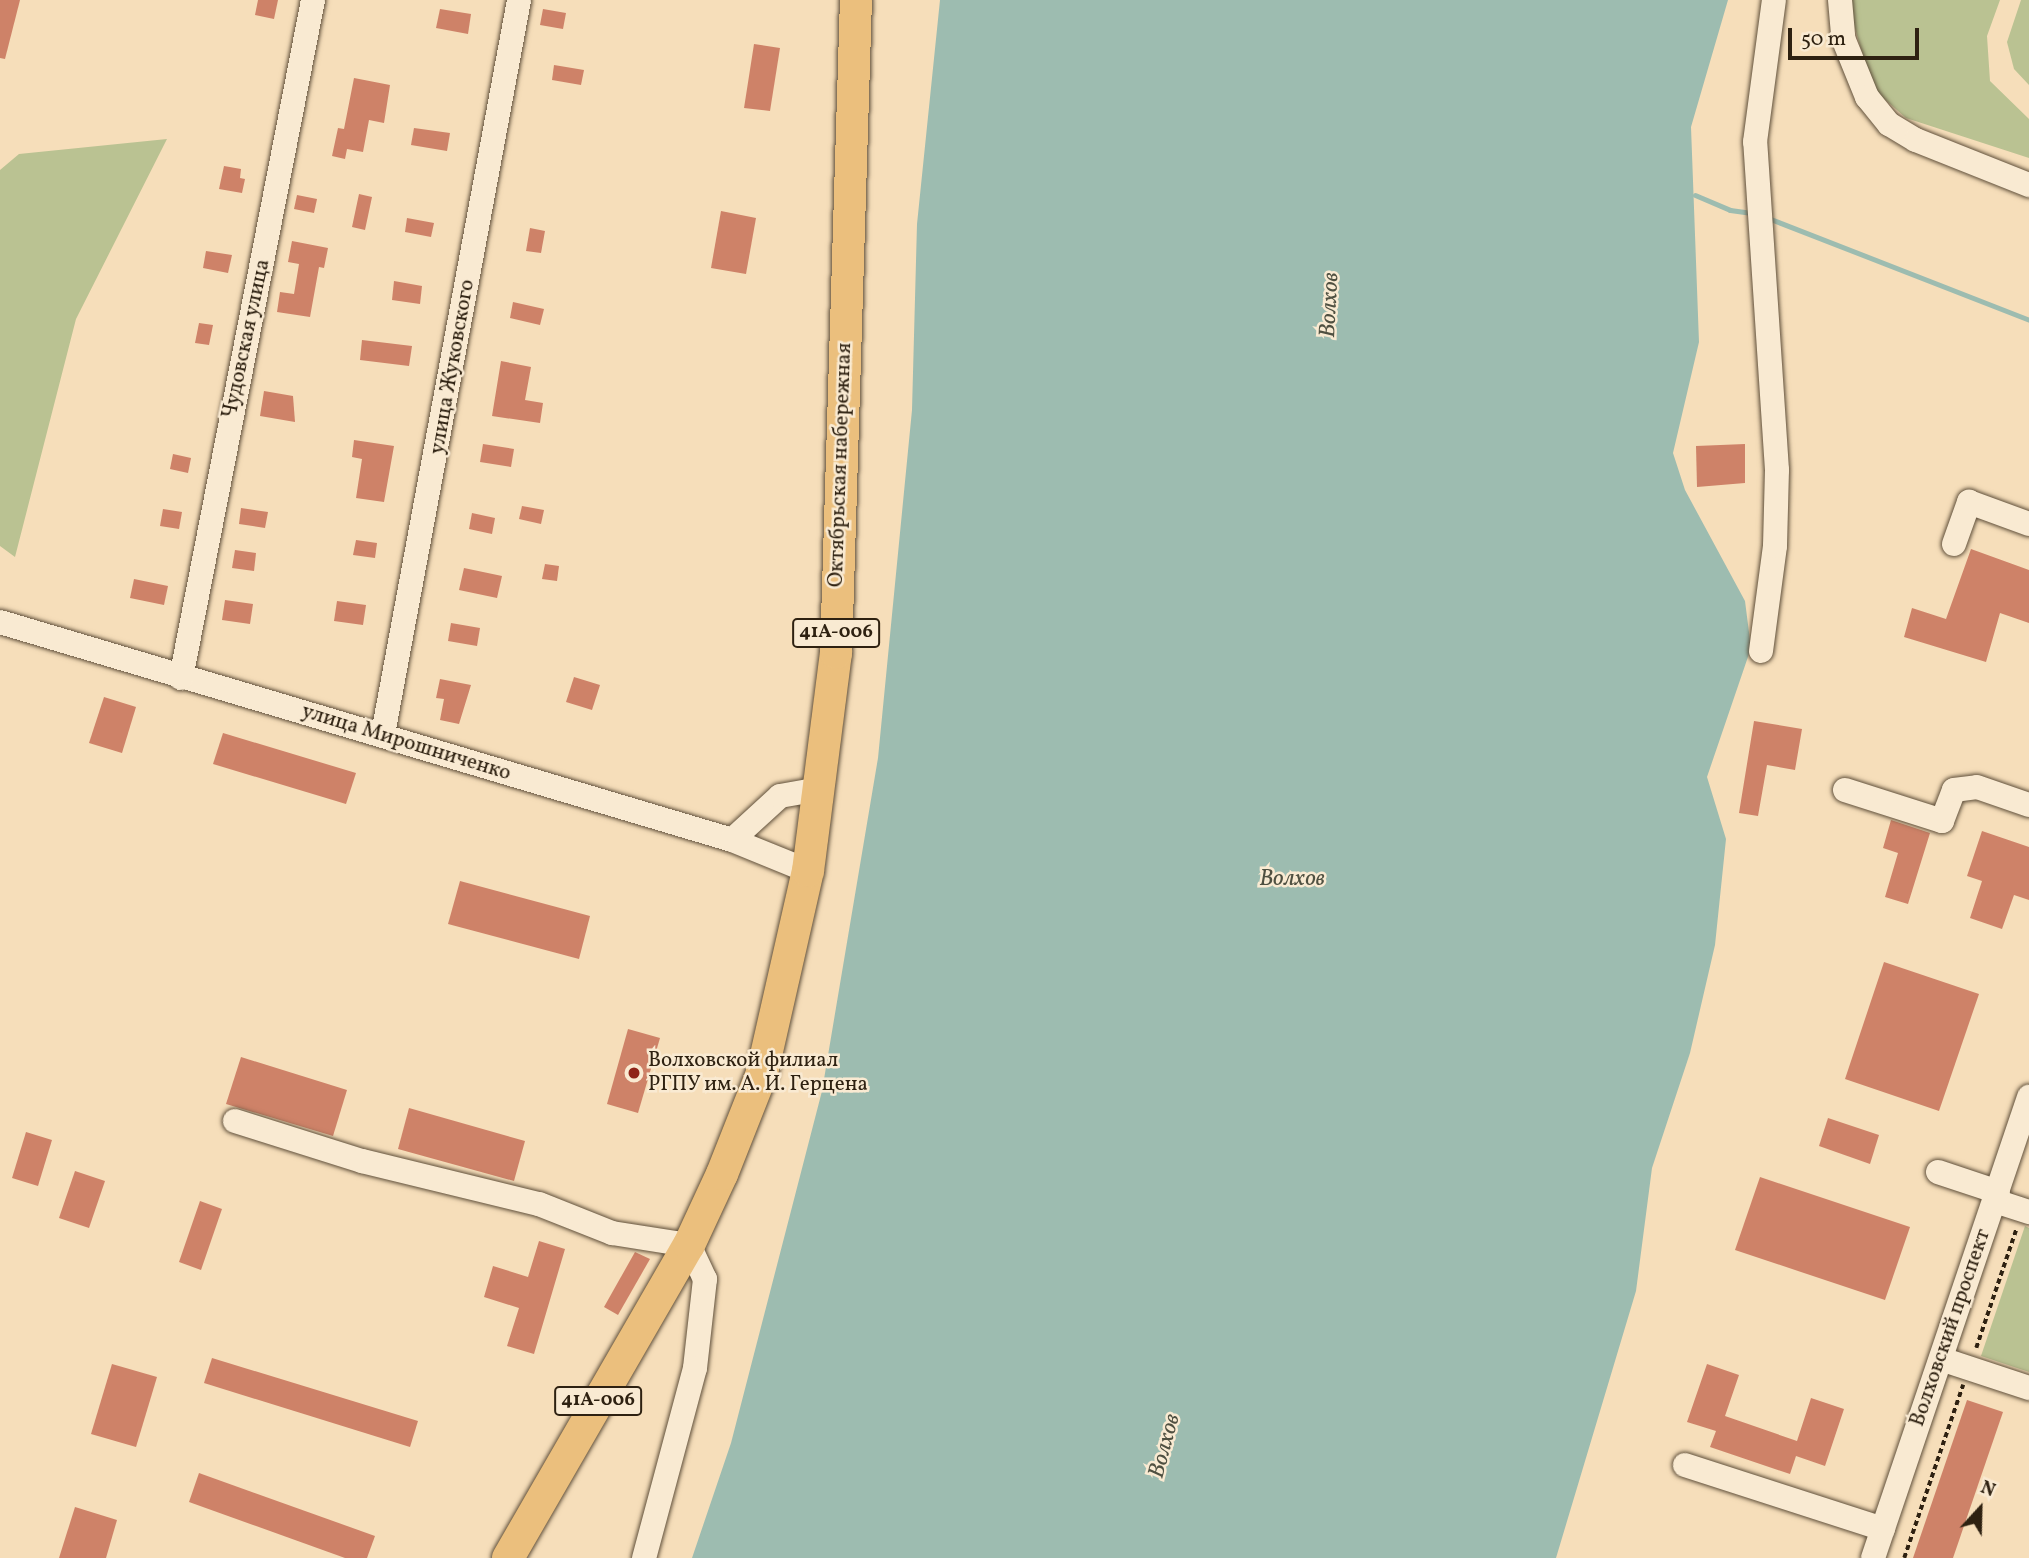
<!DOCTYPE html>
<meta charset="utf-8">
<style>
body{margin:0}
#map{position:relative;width:2029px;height:1558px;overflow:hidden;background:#f6deba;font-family:Vollkorn,serif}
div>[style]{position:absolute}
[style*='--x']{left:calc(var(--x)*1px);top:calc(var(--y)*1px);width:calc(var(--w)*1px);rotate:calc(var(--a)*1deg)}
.green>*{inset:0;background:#bac292}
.water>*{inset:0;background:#9dbcb0}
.stream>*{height:5px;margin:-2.5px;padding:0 2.5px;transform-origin:2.5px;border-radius:2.5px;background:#9dbcb0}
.building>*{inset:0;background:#ce8268}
.path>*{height:3.5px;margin-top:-1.75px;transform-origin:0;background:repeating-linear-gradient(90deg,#2e2111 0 5px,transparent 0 8.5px)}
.roads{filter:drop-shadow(0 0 2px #60503b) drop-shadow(0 0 2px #60503b)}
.minor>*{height:24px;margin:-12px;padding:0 12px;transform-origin:12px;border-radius:12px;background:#f9ead2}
.major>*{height:32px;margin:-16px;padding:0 16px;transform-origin:16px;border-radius:16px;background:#ebbf7d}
.dots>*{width:19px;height:19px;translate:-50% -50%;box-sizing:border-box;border:4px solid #f9ead2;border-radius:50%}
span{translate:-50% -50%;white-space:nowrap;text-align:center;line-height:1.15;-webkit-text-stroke:5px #f9ead2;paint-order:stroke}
.shield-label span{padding:2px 5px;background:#f9ead2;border:2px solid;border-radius:5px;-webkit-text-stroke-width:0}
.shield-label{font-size:19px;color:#2e2111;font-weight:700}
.street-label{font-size:21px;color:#2e2111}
.poi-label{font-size:21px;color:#2e2111}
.left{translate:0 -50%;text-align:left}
.water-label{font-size:23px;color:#4f5041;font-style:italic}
.north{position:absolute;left:1945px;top:1474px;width:70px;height:70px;-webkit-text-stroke:5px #f9ead2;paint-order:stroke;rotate:22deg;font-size:19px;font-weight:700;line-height:28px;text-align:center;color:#2e2111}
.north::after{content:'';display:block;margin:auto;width:24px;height:32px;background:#2e2111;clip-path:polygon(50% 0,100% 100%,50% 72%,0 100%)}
.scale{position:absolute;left:1788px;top:28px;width:131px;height:32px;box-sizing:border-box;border:4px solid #2e2111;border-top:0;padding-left:9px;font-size:21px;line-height:24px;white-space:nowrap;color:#2e2111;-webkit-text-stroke:5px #f9ead2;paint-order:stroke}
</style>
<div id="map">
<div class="green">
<i style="clip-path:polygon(1847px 0,2000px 0,1987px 36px,1990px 81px,2029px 119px,2029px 158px,1906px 118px,1872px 88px)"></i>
<i style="clip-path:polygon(2021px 0,2029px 0,2029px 85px,2014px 69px,2007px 42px)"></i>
<i style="clip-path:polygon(167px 139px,76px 319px,15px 557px,0 546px,0 170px,19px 154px)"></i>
<i style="clip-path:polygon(2025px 1226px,2029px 1228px,2029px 1372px,1981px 1356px)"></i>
</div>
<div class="water">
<i style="clip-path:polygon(940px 0,1728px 0,1691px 127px,1699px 342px,1673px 453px,1685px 490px,1745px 601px,1751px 648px,1707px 777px,1726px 839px,1715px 945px,1690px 1053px,1652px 1168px,1636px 1291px,1556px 1558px,692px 1558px,731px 1443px,822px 1091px,878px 758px,912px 410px,917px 224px)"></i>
</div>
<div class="stream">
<i style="--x:1695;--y:195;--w:38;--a:23"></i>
<i style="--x:1730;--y:210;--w:22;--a:8"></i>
<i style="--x:1768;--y:218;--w:280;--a:21.3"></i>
</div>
<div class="building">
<i style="clip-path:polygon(0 0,20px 0,5px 59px,0 58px)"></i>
<i style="clip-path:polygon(258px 0,278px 0,274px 19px,255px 15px)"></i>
<i style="clip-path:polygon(440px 9px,471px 14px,468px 34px,436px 28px)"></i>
<i style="clip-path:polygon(543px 9px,566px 13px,563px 29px,540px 25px)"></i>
<i style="clip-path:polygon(754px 44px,780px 48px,770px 111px,744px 108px)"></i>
<i style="clip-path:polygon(554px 65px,584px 70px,581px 85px,552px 80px)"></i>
<i style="clip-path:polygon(354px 78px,390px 85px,384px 123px,369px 120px,363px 152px,347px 149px,345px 159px,332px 156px,338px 128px,344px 129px)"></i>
<i style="clip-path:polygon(414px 128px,450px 133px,447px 151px,411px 145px)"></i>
<i style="clip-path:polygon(224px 166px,241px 169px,240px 178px,245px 179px,242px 193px,219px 189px)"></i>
<i style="clip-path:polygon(359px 194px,372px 197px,365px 230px,352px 227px)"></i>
<i style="clip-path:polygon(297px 195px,317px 199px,314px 213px,294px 209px)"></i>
<i style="clip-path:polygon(721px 211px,756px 218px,746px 274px,711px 268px)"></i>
<i style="clip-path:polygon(407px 218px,434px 223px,431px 237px,405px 232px)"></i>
<i style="clip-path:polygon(530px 228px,545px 231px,541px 253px,526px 251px)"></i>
<i style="clip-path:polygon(292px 241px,328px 248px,324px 268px,319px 267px,310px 317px,277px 312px,280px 292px,294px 294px,299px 264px,288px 262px)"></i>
<i style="clip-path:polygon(206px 251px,232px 255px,228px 273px,203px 268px)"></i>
<i style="clip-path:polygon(394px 281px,422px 286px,420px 304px,392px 300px)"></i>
<i style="clip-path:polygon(513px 302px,544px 309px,540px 325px,510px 318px)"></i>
<i style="clip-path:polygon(199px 323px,213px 325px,209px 345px,195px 343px)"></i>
<i style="clip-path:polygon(362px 340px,412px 346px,409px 366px,360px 360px)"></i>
<i style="clip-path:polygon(501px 361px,531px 367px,525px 400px,543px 403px,540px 423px,492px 416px)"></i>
<i style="clip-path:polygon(264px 391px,293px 396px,295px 422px,260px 416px)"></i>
<i style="clip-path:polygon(354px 440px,394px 446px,384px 502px,356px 498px,362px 459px,352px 457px)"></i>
<i style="clip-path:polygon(483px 444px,514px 449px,511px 467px,480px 462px)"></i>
<i style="clip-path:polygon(1745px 444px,1745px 483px,1697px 487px,1696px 446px)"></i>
<i style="clip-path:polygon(173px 454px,191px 458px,188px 473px,170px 469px)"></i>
<i style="clip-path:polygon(522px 506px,544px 510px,541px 524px,519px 519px)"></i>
<i style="clip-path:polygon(241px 508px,268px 512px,265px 528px,239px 524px)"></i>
<i style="clip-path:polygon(163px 509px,182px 512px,179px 529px,160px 526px)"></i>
<i style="clip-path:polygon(472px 513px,495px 518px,492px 534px,469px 529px)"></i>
<i style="clip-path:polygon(356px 540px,377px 543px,375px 558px,353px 555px)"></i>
<i style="clip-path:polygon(1971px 549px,2029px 570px,2029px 623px,2000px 613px,1986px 662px,1904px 637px,1912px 608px,1946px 619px)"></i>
<i style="clip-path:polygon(235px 550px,256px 553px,254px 571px,232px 568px)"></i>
<i style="clip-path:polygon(545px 564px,559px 566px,557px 581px,542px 579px)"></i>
<i style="clip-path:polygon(464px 568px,502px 576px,497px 598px,459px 590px)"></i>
<i style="clip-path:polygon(134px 579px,168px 586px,164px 605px,130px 598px)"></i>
<i style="clip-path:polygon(225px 600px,253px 604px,250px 624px,222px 620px)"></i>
<i style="clip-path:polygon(337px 601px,366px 605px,363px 625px,334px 621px)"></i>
<i style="clip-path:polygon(451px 623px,480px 628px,477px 646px,448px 641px)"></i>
<i style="clip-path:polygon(574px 677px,600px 685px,592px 710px,566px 702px)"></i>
<i style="clip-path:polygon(440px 679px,471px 685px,459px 724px,440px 720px,444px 699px,436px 698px)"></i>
<i style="clip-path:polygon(104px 697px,136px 707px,122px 753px,89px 743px)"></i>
<i style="clip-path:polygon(1754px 721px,1802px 729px,1795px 770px,1767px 765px,1758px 816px,1739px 813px)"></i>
<i style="clip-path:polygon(223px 733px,356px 773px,346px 804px,213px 764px)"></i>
<i style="clip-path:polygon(1891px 820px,1930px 833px,1908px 904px,1885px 897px,1898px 853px,1883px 848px)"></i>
<i style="clip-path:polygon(1982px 831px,2029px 847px,2029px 900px,2014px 895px,2002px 929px,1970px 918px,1982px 881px,1967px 876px)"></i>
<i style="clip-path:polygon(460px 881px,590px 916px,579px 959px,448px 924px)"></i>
<i style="clip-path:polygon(1884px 962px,1979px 994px,1939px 1111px,1845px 1079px)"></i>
<i style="clip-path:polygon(628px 1029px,660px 1038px,638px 1113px,607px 1104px)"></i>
<i style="clip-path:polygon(241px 1057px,347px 1090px,333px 1136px,226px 1104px)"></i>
<i style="clip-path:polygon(409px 1108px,525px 1141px,514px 1181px,398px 1149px)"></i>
<i style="clip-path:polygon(1828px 1118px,1879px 1135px,1870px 1164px,1819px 1146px)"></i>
<i style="clip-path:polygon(26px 1132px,52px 1140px,38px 1186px,12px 1178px)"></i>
<i style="clip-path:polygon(75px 1171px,105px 1181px,89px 1228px,59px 1218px)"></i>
<i style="clip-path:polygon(1760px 1177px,1910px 1227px,1885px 1300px,1735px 1250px)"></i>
<i style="clip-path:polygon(200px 1201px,222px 1209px,201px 1270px,179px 1262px)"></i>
<i style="clip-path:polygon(539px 1241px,565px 1249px,534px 1354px,507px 1346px,519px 1308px,484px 1297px,493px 1266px,528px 1277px)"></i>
<i style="clip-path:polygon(635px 1252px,650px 1259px,618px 1315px,604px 1307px)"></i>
<i style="clip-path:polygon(212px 1358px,418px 1421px,410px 1447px,204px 1383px)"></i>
<i style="clip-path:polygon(112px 1364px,157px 1377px,136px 1447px,91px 1434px)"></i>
<i style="clip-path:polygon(1707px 1364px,1739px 1375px,1725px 1416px,1797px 1441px,1811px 1398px,1844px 1409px,1825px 1466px,1796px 1456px,1790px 1474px,1710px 1447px,1716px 1431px,1687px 1422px)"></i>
<i style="clip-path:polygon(1967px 1400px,2003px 1412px,1953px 1558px,1913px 1558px)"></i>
<i style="clip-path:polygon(199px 1473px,375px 1536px,367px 1558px,345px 1558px,189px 1502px)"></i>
<i style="clip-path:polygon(75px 1507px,117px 1520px,106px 1558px,59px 1558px)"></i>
</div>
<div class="path">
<i style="--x:1976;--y:1348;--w:125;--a:-71.3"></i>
<i style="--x:1904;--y:1558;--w:183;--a:-71.2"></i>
</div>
<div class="roads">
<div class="minor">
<i style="--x:1840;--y:0;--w:38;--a:85"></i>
<i style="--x:1843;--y:38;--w:64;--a:67.9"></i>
<i style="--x:1867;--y:97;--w:35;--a:51"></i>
<i style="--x:1889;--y:124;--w:31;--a:31"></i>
<i style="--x:1916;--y:140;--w:122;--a:21.7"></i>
<i style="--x:1954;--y:544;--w:45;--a:-70.3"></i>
<i style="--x:1969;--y:502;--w:64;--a:20.1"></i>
<i style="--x:0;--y:622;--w:764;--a:16.58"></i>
<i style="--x:732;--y:840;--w:82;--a:22.2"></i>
<i style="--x:1761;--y:651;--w:106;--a:-82.4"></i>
<i style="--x:1775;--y:546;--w:76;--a:-88.5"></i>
<i style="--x:1777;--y:470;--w:329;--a:-93.8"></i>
<i style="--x:1755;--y:142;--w:143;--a:-82.4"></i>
<i style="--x:181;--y:678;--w:691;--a:-78.98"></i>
<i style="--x:383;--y:734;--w:746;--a:-79.5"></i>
<i style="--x:1845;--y:790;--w:102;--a:17.7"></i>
<i style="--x:1942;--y:821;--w:33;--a:-69"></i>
<i style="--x:1954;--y:790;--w:23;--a:-7"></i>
<i style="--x:1977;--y:787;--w:55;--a:19.1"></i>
<i style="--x:732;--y:840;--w:65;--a:-42.5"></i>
<i style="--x:780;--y:796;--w:40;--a:-10"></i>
<i style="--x:235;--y:1121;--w:133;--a:17.5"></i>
<i style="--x:362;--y:1161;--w:182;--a:13.7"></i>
<i style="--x:539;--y:1204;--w:79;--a:21.7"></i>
<i style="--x:612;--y:1233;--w:78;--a:8.9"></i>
<i style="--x:689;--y:1245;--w:38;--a:65"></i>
<i style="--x:705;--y:1279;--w:90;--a:96.4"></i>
<i style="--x:695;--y:1368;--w:197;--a:105"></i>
<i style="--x:1938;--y:1172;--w:63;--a:18.4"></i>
<i style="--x:1995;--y:1201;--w:36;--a:18"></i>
<i style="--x:1941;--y:1359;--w:93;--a:18.2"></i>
<i style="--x:1685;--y:1465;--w:208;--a:17.9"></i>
<i style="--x:1873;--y:1558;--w:487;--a:-71.3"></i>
</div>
<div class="major">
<i style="--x:508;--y:1558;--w:362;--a:-60"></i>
<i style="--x:689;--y:1245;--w:78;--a:-65.1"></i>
<i style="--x:722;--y:1174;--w:109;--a:-68.4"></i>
<i style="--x:762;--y:1073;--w:207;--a:-77.2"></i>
<i style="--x:808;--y:871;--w:220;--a:-82.7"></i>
<i style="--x:836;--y:653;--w:653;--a:-88.25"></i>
</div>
</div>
<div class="dots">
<i style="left:634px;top:1073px;background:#8f2418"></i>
</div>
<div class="shield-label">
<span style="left:836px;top:633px">41А-006</span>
<span style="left:598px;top:1401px">41А-006</span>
</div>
<div class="street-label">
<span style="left:247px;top:339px;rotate:-78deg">Чудовская улица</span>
<span style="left:453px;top:367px;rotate:-80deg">улица Жуковского</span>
<span style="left:841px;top:465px;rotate:-88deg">Октябрьская набережная</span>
<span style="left:406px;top:743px;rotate:17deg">улица Мирошниченко</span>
<span style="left:1951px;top:1328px;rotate:-71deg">Волховский проспект</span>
</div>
<div class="poi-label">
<span class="left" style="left:648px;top:1073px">Волховской филиал<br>РГПУ им. А. И. Герцена</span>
</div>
<div class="water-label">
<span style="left:1330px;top:305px;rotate:-87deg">Волхов</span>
<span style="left:1292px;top:879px">Волхов</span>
<span style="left:1165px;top:1446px;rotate:-75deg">Волхов</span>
</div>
<div class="north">N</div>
<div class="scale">50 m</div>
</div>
